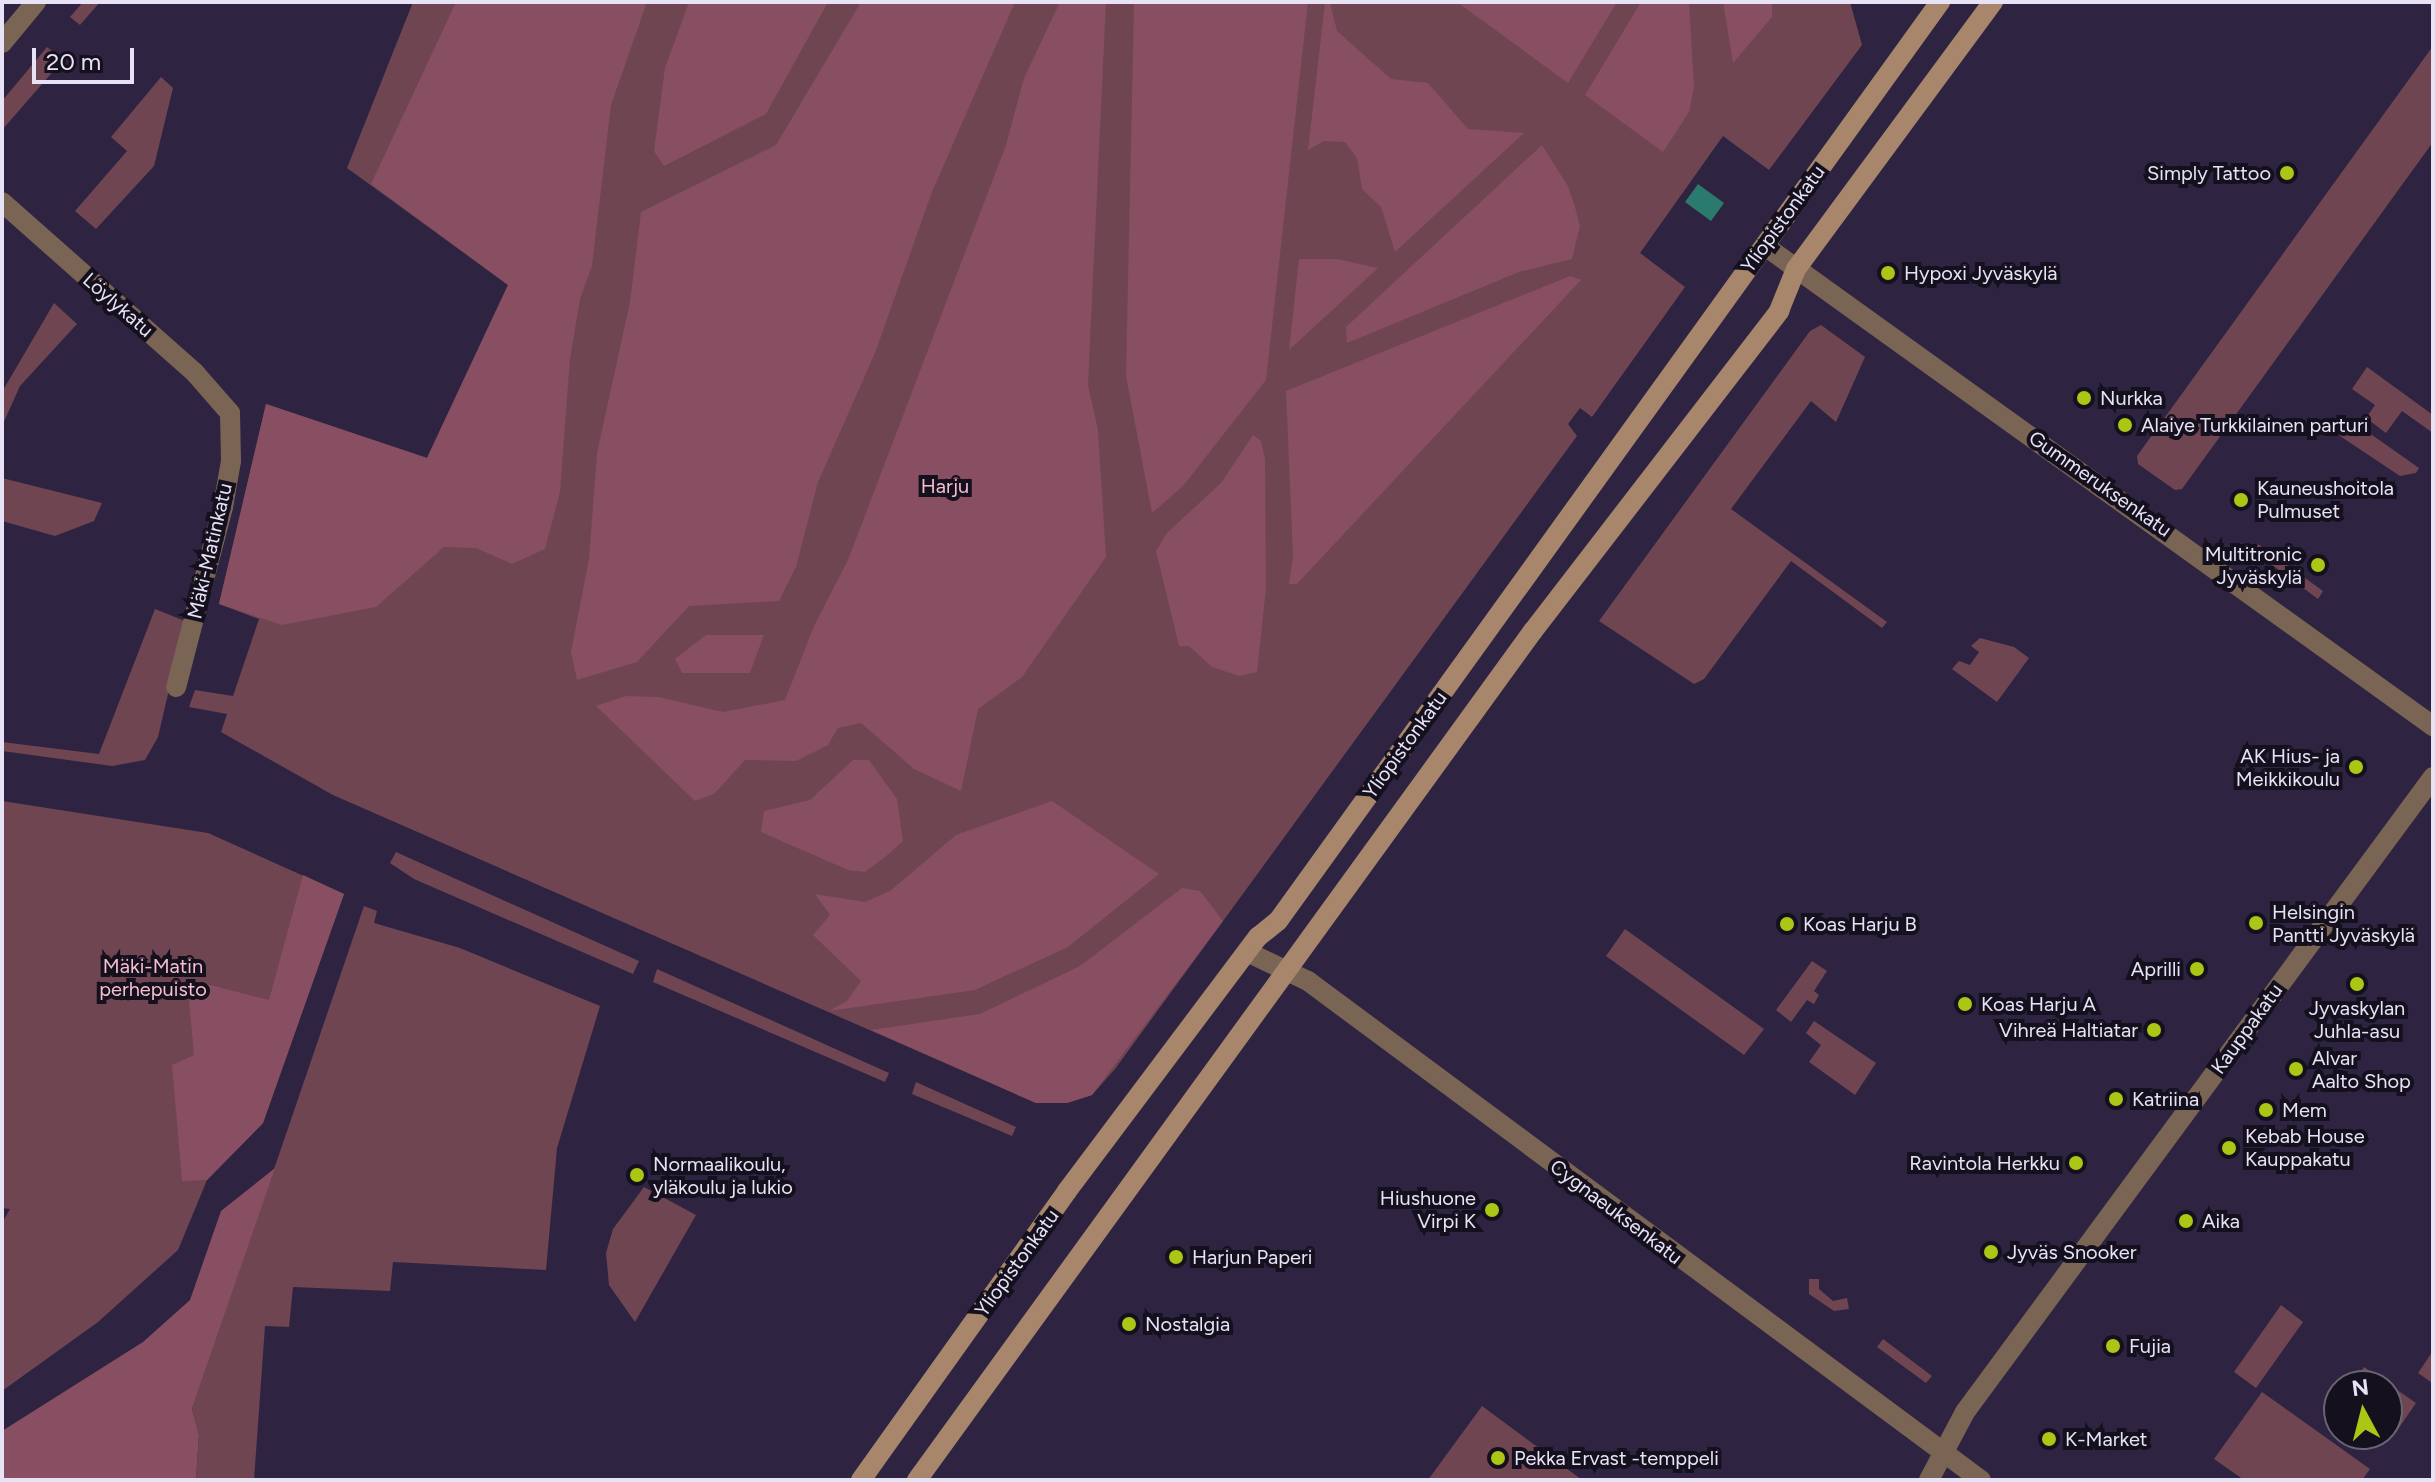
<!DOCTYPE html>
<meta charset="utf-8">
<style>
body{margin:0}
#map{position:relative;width:2435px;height:1482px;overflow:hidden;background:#2e2441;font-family:Figtree,sans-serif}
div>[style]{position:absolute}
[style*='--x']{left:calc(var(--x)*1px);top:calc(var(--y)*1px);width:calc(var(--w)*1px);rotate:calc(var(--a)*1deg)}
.green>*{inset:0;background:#6f4552}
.forest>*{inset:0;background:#884e61}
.water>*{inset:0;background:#2a7b6d}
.street>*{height:20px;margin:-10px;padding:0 10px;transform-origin:10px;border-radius:10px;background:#7a6555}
.secondary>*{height:20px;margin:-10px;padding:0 10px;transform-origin:10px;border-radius:10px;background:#a7866c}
.dots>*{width:22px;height:22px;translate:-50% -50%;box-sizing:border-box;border:4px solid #15101d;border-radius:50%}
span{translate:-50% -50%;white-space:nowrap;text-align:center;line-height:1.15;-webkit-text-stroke:8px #15101d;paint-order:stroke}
.poi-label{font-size:20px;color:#e7e2f5}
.right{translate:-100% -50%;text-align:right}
.left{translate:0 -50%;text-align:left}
.street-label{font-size:20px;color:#e7e2f5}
.park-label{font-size:20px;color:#f6bfcf}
.frame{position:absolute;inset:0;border:4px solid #e7e2f5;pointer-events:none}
.north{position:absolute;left:2323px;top:1370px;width:80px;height:80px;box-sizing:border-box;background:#15101d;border:2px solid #696473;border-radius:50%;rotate:353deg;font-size:22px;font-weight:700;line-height:32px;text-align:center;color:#e7e2f5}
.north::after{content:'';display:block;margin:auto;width:28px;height:36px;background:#abc615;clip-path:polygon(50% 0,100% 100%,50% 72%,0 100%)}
.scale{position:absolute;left:32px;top:48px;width:102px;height:36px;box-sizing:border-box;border:4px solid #e7e2f5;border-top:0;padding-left:10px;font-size:24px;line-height:28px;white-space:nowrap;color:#e7e2f5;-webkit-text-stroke:6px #15101d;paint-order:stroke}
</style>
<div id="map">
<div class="green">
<i style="clip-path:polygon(83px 2px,100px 2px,80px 25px,70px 17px)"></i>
<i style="clip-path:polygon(413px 2px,1850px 2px,1862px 45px,1769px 170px,1723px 136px,1640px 253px,1685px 287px,1592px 417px,1580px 408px,1568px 424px,1577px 436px,1115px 1069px,1092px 1095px,1067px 1103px,1036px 1103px,333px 795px,221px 732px,227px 714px,189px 707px,195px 690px,233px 696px,259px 619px,219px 604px,266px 404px,427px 458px,508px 285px,347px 168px)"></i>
<i style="clip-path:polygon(2433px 46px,2433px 142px,2182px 489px,2175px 490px,2138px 464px,2137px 456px)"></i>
<i style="clip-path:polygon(47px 47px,63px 60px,2px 130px,2px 101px)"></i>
<i style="clip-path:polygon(161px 77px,173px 88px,154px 166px,96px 229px,75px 211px,127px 151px,111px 137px)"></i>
<i style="clip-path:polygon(54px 303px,77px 324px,20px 386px,2px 426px,2px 392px)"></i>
<i style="clip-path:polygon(1821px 325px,1865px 357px,1836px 422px,1811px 401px,1731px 509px,1887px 622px,1882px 628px,1791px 561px,1704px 679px,1694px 684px,1599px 621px,1810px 331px)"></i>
<i style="clip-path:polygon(2367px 367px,2433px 415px,2433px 433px,2402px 411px,2386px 433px,2366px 418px,2375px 405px,2352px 389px)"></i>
<i style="clip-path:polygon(2348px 418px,2419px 468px,2416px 473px,2400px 476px,2337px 434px)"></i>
<i style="clip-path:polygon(2px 478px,102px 503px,94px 521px,55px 536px,2px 521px)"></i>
<i style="clip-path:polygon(2258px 544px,2323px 591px,2318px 599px,2253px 551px)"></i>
<i style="clip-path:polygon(155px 609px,185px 621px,158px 737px,145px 760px,112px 766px,2px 751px,2px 742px,99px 754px)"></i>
<i style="clip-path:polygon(1980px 638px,2014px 647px,2029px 658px,1997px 702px,1952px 669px,1959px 661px,1970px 665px,1979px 652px,1971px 646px)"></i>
<i style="clip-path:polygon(2px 801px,208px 833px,344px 894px,263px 1123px,207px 1180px,178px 1250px,98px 1322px,2px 1391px,2px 1223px,10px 1209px,2px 1208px)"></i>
<i style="clip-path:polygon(396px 852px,639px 961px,633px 974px,414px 879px,390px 863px)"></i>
<i style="clip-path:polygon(364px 906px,377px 911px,374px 923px,460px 948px,600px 1006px,557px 1148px,546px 1270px,393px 1262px,390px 1291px,293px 1287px,289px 1327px,265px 1326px,254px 1480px,196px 1480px,199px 1435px,192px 1409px)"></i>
<i style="clip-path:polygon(1625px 929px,1764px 1029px,1744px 1055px,1606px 956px)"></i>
<i style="clip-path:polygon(1812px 961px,1827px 971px,1814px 991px,1819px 995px,1814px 1004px,1807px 1000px,1791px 1022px,1776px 1010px)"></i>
<i style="clip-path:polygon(657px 969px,889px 1073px,885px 1082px,653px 982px)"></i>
<i style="clip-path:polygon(1814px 1021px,1876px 1063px,1855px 1095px,1809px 1062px,1821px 1045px,1806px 1033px)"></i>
<i style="clip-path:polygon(916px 1082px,1016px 1127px,1012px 1136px,912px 1094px)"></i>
<i style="clip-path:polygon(644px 1187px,696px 1215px,635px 1322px,609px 1285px,606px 1253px,613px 1229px)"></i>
<i style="clip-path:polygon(1809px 1279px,1819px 1279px,1819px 1289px,1833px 1301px,1847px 1298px,1849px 1309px,1834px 1311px,1809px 1294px)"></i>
<i style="clip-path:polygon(2281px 1305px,2303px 1322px,2256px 1388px,2234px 1372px)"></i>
<i style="clip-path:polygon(1883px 1339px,1932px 1376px,1926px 1383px,1877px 1347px)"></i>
<i style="clip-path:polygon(2433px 1351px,2433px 1379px,2431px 1382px,2418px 1373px)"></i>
<i style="clip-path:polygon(2364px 1367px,2416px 1403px,2396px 1432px,2387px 1426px,2387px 1386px,2351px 1386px)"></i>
<i style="clip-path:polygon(2262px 1392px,2370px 1469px,2362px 1480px,2244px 1480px,2214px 1459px)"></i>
<i style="clip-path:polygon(1482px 1406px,1582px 1480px,1428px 1480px)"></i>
</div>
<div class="forest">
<i style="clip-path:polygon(456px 2px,647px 2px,611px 105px,592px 266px,580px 299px,570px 359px,560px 492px,545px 549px,512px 564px,476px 548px,444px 547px,376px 607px,282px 625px,219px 604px,266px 404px,427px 458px,508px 285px,371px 184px)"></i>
<i style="clip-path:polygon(689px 2px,828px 2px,766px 114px,664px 166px,654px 151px,665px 68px)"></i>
<i style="clip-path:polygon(861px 2px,1015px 2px,932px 192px,875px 353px,818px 482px,796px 567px,779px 601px,689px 606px,637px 662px,577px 680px,571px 652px,589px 559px,597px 453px,630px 302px,641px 212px,776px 145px)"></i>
<i style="clip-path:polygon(1060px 2px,1106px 2px,1088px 385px,1098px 430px,1106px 557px,1022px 677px,978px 709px,961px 791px,914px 769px,861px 723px,838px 728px,828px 745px,796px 761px,745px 760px,714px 794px,695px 801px,596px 706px,626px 696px,658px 697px,723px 712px,785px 700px,814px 626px,848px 560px,1006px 145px,1024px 78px)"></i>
<i style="clip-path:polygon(1134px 2px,1308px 2px,1266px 380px,1183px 486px,1152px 513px,1126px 376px)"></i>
<i style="clip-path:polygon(1325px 2px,1330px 2px,1337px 31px,1391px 79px,1428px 83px,1468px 129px,1524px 133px,1395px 252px,1381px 207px,1362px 189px,1357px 158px,1345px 142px,1324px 141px,1308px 150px)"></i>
<i style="clip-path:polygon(1457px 2px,1617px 2px,1568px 83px)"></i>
<i style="clip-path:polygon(1641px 2px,1689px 2px,1694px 87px,1689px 112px,1663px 152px,1585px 95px)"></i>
<i style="clip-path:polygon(1723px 2px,1772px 2px,1772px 17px,1733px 63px)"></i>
<i style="clip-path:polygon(1542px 145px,1568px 186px,1575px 207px,1580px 226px,1572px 259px,1519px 272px,1347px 343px,1346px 327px)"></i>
<i style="clip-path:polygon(1299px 259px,1337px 259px,1378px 268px,1289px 350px)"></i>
<i style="clip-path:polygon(1570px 276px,1581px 280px,1297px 584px,1289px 584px,1293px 556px,1286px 391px)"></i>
<i style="clip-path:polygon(1253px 435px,1261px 441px,1265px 459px,1266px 588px,1257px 672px,1239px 676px,1212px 667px,1189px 646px,1179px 646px,1156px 551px,1167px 533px,1221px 483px)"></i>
<i style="clip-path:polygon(706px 635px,764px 635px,750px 673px,682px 673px,675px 659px)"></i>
<i style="clip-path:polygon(853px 760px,869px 760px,897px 799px,903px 841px,885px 857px,865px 872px,848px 870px,761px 832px,764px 811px,810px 800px)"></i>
<i style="clip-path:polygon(1052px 801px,1159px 874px,1068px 947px,975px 990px,829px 1011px,847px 1001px,861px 981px,813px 935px,830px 915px,815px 894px,865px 902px,890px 891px,956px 835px)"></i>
<i style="clip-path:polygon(303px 875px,344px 894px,263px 1123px,207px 1180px,182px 1181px,172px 1065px,194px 1055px,187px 979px,269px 1000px)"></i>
<i style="clip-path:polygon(1182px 888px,1200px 891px,1223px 921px,1092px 1095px,1067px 1103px,1036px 1103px,871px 1030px,980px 1014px,1080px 966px)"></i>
<i style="clip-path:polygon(275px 1168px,192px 1409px,199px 1435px,196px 1480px,2px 1480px,2px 1431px,143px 1342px,190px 1300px,221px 1211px)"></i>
</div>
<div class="water">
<i style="clip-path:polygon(1698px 184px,1724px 203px,1711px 221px,1685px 202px)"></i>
</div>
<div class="street">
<i style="--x:2;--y:43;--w:53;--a:-50.3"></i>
<i style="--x:2;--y:202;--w:258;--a:41.5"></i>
<i style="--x:195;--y:373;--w:53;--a:48.8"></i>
<i style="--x:230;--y:413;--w:48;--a:88.8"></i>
<i style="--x:231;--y:461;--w:47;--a:99.9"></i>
<i style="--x:223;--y:507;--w:186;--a:104.6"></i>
<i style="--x:1765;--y:246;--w:823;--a:35.7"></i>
<i style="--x:1247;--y:952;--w:68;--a:25.4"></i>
<i style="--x:1308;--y:981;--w:838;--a:36.56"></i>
<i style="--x:1929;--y:1480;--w:77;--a:-62.1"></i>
<i style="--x:1965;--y:1412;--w:789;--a:-53.61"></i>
</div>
<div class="secondary">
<i style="--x:861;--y:1480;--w:355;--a:-54.5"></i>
<i style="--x:1067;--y:1191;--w:318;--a:-53.1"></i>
<i style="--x:1258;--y:937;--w:26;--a:-39"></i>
<i style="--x:1278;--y:921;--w:1133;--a:-54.23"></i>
<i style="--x:917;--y:1480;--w:1049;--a:-54.04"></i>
<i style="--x:1533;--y:631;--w:404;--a:-52.4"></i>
<i style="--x:1779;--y:311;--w:45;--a:-68"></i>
<i style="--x:1796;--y:269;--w:332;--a:-53.6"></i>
</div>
<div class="dots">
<i style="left:2287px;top:173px;background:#abc615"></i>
<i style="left:1888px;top:273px;background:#abc615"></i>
<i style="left:2084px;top:398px;background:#abc615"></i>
<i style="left:2125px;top:425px;background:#abc615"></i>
<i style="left:2241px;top:500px;background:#abc615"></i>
<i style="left:2318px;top:565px;background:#abc615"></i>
<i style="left:2356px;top:767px;background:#abc615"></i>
<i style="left:2256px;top:923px;background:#abc615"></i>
<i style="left:1787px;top:924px;background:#abc615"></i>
<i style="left:2197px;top:969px;background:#abc615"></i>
<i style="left:2357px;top:984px;background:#abc615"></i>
<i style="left:1965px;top:1004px;background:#abc615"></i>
<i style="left:2154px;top:1030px;background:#abc615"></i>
<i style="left:2296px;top:1069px;background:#abc615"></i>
<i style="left:2116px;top:1099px;background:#abc615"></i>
<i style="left:2266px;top:1110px;background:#abc615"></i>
<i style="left:2229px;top:1148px;background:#abc615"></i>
<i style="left:2076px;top:1163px;background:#abc615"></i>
<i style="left:637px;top:1175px;background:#abc615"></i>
<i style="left:1492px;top:1210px;background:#abc615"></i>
<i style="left:2186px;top:1221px;background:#abc615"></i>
<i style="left:1991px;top:1252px;background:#abc615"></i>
<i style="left:1176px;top:1257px;background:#abc615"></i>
<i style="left:1129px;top:1324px;background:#abc615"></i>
<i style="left:2113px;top:1346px;background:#abc615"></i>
<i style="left:2049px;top:1439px;background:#abc615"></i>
<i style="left:1498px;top:1458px;background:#abc615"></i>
</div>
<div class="poi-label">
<span class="right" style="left:2271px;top:173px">Simply Tattoo</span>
<span class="left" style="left:1904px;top:273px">Hypoxi Jyväskylä</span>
<span class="left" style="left:2100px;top:398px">Nurkka</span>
<span class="left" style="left:2141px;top:425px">Alaiye Turkkilainen parturi</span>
<span class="left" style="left:2257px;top:500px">Kauneushoitola<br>Pulmuset</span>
<span class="right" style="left:2302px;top:566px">Multitronic<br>Jyväskylä</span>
<span class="right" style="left:2340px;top:768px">AK Hius- ja<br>Meikkikoulu</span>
<span class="left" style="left:2272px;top:924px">Helsingin<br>Pantti Jyväskylä</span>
<span class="left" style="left:1803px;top:924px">Koas Harju B</span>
<span class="right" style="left:2181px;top:969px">Aprilli</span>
<span class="left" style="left:1981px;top:1004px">Koas Harju A</span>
<span style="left:2357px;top:1020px">Jyvaskylan<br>Juhla-asu</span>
<span class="right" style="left:2138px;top:1030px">Vihreä Haltiatar</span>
<span class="left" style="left:2312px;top:1070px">Alvar<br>Aalto Shop</span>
<span class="left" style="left:2132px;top:1099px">Katriina</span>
<span class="left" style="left:2282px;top:1110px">Mem</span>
<span class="left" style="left:2245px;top:1148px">Kebab House<br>Kauppakatu</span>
<span class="right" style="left:2060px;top:1163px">Ravintola Herkku</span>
<span class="left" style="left:653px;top:1176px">Normaalikoulu,<br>yläkoulu ja lukio</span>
<span class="right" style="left:1476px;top:1210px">Hiushuone<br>Virpi K</span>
<span class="left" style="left:2202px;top:1221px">Aika</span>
<span class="left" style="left:2007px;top:1252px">Jyväs Snooker</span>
<span class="left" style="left:1192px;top:1257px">Harjun Paperi</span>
<span class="left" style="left:1145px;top:1324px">Nostalgia</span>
<span class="left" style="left:2129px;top:1346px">Fujia</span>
<span class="left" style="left:2065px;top:1439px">K-Market</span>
<span class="left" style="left:1514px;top:1458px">Pekka Ervast -temppeli</span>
</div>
<div class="street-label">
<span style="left:1783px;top:219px;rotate:-54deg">Yliopistonkatu</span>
<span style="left:118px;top:305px;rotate:41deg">Löylykatu</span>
<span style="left:2100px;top:484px;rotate:35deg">Gummeruksenkatu</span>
<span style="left:210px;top:551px;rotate:-77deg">Mäki-Matinkatu</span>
<span style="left:1405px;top:745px;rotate:-54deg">Yliopistonkatu</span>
<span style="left:2247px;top:1029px;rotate:-54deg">Kauppakatu</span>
<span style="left:1616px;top:1212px;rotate:37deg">Cygnaeuksenkatu</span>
<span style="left:1017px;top:1263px;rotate:-54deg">Yliopistonkatu</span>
</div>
<div class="park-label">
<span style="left:945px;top:486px">Harju</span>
<span style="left:153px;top:978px">Mäki-Matin<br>perhepuisto</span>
</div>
<div class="frame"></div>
<div class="north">N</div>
<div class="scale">20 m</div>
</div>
